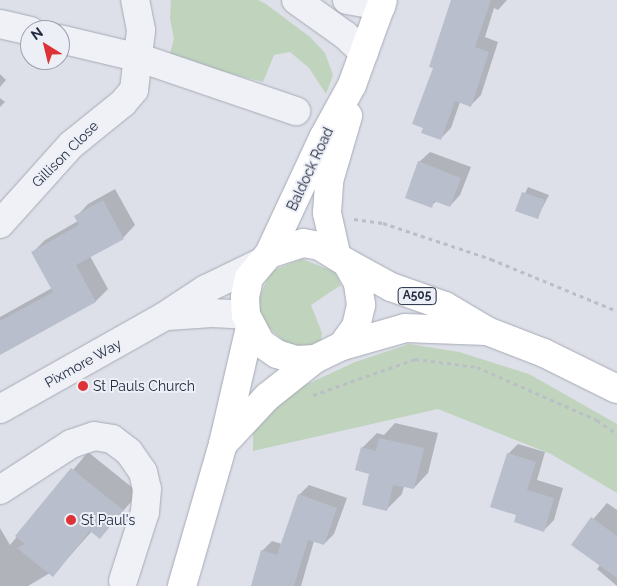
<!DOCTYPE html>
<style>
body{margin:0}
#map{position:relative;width:617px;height:586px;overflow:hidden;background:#dde0e8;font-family:Raleway,sans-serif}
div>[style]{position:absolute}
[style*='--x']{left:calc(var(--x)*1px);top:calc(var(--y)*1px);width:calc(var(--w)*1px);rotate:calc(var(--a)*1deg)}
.green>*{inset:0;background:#bfd3bd}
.shadow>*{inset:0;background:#0003}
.building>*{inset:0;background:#b9becc}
.path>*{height:3px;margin-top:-1.5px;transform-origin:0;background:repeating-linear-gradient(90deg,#bbbec7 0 4px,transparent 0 8px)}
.roads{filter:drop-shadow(0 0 1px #a6aab6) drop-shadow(0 0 1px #a6aab6)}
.minor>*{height:28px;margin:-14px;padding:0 14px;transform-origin:14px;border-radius:14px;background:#f0f1f6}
.major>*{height:28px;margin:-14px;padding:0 14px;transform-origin:14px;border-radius:14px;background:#fff}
.dots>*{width:14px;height:14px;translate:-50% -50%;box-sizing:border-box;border:2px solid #eceff6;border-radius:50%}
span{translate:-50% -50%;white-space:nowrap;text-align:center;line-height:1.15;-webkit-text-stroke:4px #eceff6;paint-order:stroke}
.shield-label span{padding:1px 4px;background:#eceff6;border:1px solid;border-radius:4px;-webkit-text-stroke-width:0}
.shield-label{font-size:12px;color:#242b41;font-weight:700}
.street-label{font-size:14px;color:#242b41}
.poi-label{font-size:14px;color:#242b41}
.left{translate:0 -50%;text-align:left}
.north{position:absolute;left:20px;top:20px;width:50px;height:50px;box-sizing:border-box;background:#eceff6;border:1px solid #9ca1ae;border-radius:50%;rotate:324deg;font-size:14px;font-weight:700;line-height:20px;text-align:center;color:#242b41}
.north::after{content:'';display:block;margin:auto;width:18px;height:22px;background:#dd3236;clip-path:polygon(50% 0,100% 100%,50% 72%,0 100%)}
</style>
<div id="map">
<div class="green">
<i style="clip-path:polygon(171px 0,258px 0,266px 4px,310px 37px,325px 53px,333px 75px,326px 94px,309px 68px,290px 52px,274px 55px,263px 82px,169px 57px,174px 39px,170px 18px)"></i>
<i style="clip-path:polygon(302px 259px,335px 272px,341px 285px,311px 305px,322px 333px,320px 347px,303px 348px,285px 342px,260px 320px,257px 302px,271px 271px)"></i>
<i style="clip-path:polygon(409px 344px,459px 352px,529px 374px,617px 424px,617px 493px,551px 454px,438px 409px,253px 451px,253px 419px,284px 395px,355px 362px)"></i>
</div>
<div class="shadow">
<i style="clip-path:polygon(458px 0,507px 0,498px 10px,494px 8px,485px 37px,498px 42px,481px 95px,471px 105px,460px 102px,451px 128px,440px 139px)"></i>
<i style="clip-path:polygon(0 74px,6px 80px,0 87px)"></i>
<i style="clip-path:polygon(0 98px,5px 102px,0 107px)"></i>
<i style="clip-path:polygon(430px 152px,471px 167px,460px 195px,450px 206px,437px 201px,431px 206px,419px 162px)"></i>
<i style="clip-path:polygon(528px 187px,549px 195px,537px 218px,517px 210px)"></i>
<i style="clip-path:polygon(115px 189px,135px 225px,123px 238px,90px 256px,108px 289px,96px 301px,0 353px,0 317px,52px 288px,33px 252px,45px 240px,78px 221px,76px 217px,88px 204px)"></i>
<i style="clip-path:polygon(395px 423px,438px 433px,428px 473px,414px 488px,404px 486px,402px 494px,387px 509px,362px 448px,377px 433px,384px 435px)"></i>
<i style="clip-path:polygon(518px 444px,545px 452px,537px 480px,563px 488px,554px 520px,544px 530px,518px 514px,508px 454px)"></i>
<i style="clip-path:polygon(88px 452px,139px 493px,100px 537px,92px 531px,53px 575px,50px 573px,28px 586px,0 586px,0 528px,10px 545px)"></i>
<i style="clip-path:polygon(309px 485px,347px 498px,334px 534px,324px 544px,314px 541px,301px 586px,252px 586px,262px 551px,272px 541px,282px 544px,299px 495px)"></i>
<i style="clip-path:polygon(607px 503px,617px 510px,617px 586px,597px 569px,600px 565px,572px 544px)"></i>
</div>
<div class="building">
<i style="clip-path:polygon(451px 0,491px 0,475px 47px,489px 52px,471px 107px,455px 101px,441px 140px,421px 133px,423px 128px,412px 124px,433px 68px,429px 67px)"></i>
<i style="clip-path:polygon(418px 161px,461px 178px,450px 207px,434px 201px,432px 208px,405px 198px)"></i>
<i style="clip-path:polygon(522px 192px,545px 200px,538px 219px,515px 211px)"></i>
<i style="clip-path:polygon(103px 200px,124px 239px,76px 265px,96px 302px,0 355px,0 321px,53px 292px,31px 252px,79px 225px,74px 216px)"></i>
<i style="clip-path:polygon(379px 438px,424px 448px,414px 489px,393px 485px,387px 511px,362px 505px,369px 474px,355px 470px,361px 447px,376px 451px)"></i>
<i style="clip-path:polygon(507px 453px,536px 462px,527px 490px,554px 498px,544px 532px,514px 522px,516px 515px,490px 507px)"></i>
<i style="clip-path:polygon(71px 468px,123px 510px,100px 539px,90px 531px,53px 577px,17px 548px,25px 544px,15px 536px)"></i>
<i style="clip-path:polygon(298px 494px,337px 508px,324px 545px,308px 540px,294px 586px,251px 586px,261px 550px,277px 555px)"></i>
<i style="clip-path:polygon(591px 517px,617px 536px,617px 578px,571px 545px)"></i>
</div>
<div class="path">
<i style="--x:354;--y:219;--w:29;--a:8"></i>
<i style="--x:383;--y:223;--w:114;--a:18.4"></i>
<i style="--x:491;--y:259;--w:136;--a:22.4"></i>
<i style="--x:313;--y:395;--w:108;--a:-19.4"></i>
<i style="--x:415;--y:359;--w:63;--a:7.4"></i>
<i style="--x:477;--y:367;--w:131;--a:23.8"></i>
<i style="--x:597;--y:420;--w:24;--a:35"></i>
</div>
<div class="roads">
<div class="minor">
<i style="--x:296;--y:0;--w:60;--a:35.5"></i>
<i style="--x:345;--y:35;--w:26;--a:43"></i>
<i style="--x:347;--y:0;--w:35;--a:10"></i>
<i style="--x:0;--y:24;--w:31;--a:13"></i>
<i style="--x:60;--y:39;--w:82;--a:13.4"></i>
<i style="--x:140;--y:58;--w:165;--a:18.8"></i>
<i style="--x:0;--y:224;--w:106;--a:-48.1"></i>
<i style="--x:71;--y:145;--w:67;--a:-38.9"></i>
<i style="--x:123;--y:103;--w:17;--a:-50"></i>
<i style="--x:134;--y:90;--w:60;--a:-83.3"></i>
<i style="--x:141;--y:30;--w:31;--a:-101"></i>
<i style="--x:167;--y:316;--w:45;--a:-3.8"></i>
<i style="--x:212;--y:313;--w:34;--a:3"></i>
<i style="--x:0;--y:409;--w:189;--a:-29.4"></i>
<i style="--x:165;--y:316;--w:49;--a:-33.4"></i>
<i style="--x:206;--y:289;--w:60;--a:-25.7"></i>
<i style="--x:0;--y:490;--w:85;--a:-32.9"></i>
<i style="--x:71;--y:444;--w:24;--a:-19"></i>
<i style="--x:94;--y:436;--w:18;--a:9"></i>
<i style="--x:112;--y:439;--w:21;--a:37"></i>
<i style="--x:129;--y:452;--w:24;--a:55"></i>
<i style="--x:143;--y:472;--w:17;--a:77"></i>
<i style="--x:147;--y:489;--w:23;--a:95"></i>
<i style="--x:145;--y:512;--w:72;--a:107.7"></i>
</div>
<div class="major">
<i style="--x:336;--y:253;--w:41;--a:-102.7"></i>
<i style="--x:327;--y:213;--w:32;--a:-86"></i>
<i style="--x:329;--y:181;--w:68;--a:-73.7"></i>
<i style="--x:269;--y:254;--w:128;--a:-65"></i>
<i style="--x:323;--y:138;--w:60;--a:-61.3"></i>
<i style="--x:352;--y:85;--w:90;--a:-70"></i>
<i style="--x:347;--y:263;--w:50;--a:28.6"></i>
<i style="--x:391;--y:287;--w:57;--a:19.4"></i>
<i style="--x:445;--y:306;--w:49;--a:30.8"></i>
<i style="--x:487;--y:331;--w:61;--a:21.1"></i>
<i style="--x:544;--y:353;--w:81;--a:26.3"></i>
<i style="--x:342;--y:346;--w:24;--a:-54"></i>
<i style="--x:356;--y:327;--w:23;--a:-77"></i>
<i style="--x:361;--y:305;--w:22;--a:-98"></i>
<i style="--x:358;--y:283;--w:23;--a:-119"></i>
<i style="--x:347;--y:263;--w:32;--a:-148"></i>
<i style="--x:320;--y:246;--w:17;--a:-170"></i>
<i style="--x:303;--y:243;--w:36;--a:162"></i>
<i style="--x:269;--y:254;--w:31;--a:130"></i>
<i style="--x:249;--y:278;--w:19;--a:102"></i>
<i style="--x:245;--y:297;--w:18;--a:87"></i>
<i style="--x:246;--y:315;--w:32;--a:62"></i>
<i style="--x:261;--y:343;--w:19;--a:35"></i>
<i style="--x:277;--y:354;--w:20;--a:18"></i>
<i style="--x:296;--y:360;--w:19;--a:-3"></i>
<i style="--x:315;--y:359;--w:30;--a:-26"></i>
<i style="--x:342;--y:346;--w:66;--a:-15.9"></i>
<i style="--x:405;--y:328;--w:82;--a:2.1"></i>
<i style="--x:224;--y:443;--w:63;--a:-46.9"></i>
<i style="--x:267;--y:397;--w:61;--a:-38.4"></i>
<i style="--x:182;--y:586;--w:148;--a:-73.9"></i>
<i style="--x:223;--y:444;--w:120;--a:-77"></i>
</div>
</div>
<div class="dots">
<i style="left:83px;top:386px;background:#dd3236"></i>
<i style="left:71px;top:520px;background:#dd3236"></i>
</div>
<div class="shield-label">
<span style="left:417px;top:296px">A505</span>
</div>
<div class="street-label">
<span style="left:65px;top:154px;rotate:-45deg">Gillison Close</span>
<span style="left:310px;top:169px;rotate:-65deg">Baldock Road</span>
<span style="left:83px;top:363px;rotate:-29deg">Pixmore Way</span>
</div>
<div class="poi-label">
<span class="left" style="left:93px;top:386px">St Pauls Church</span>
<span class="left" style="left:81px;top:520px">St Paul's</span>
</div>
<div class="north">N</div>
</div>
